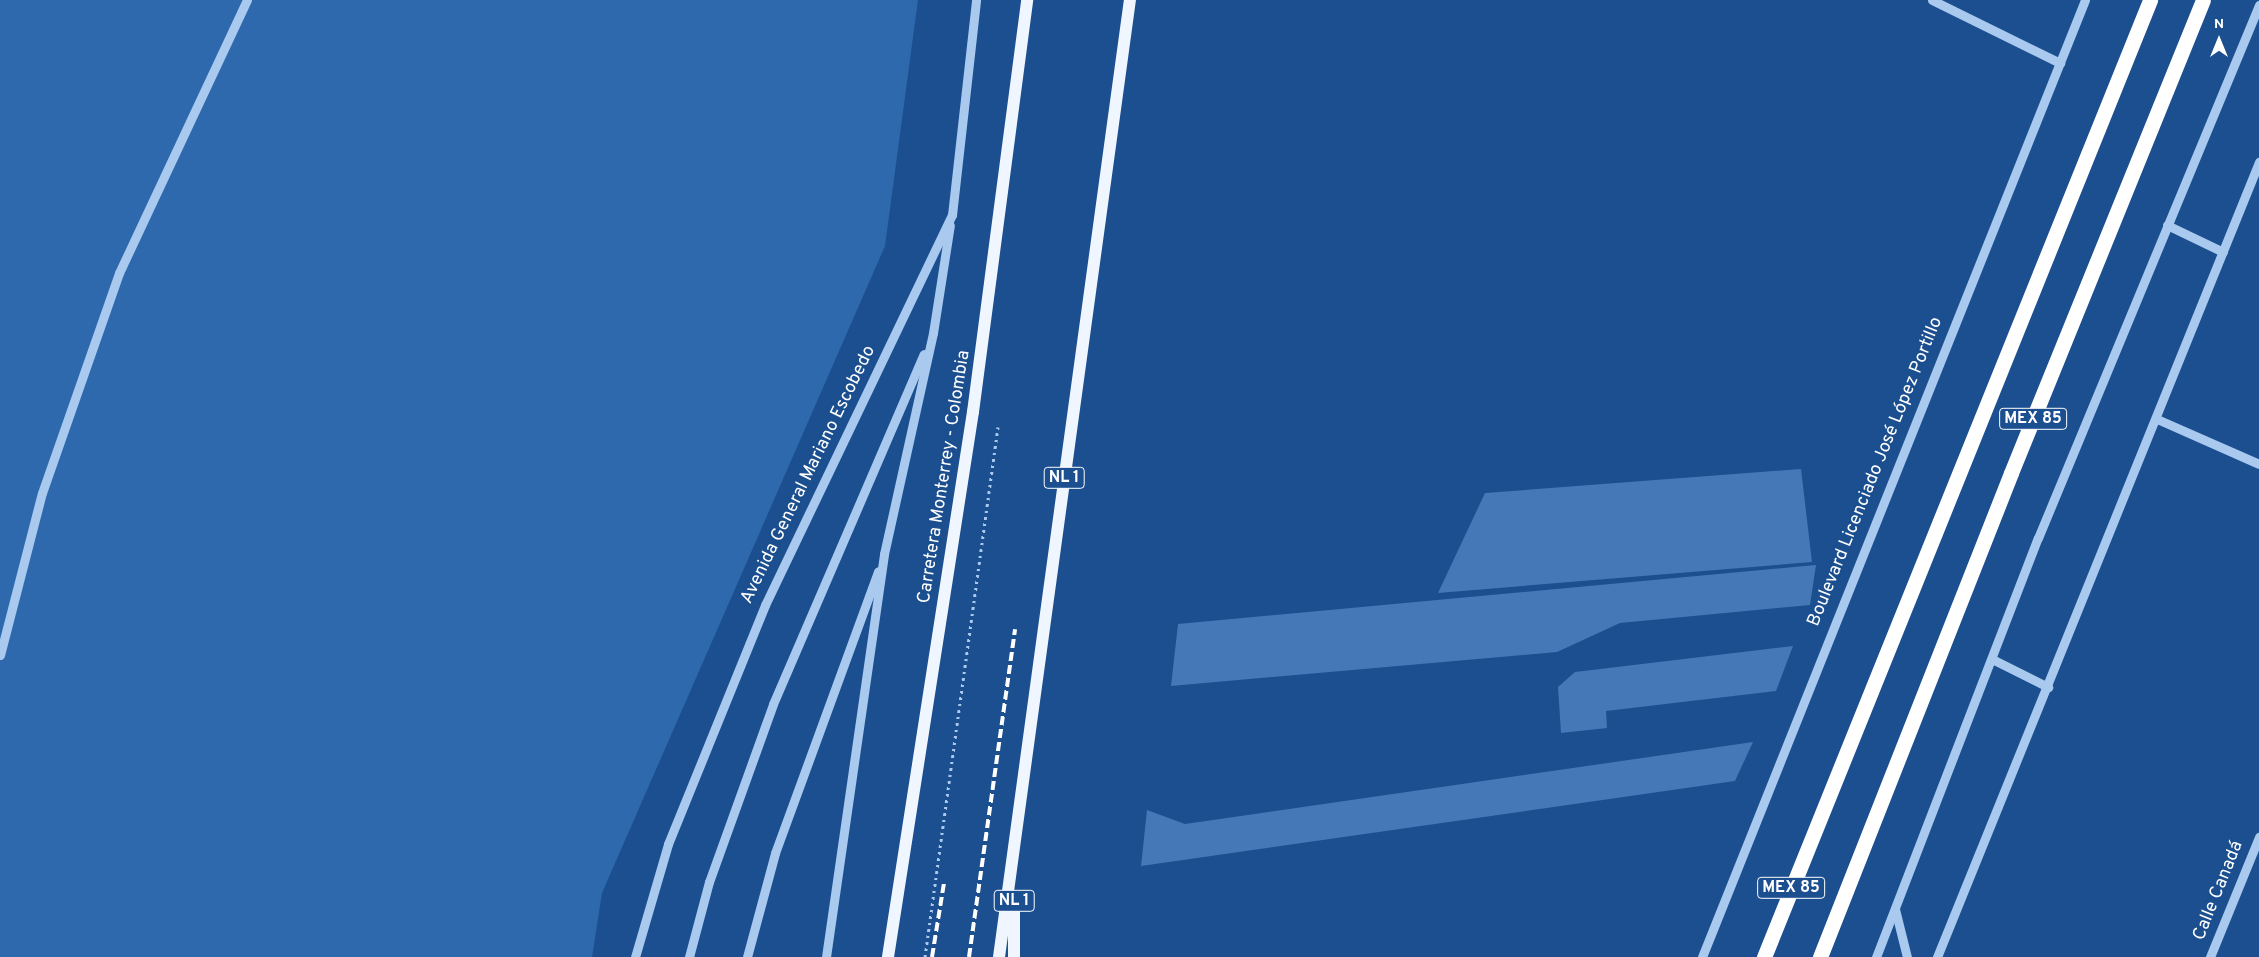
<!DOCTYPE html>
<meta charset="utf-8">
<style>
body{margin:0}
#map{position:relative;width:2259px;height:957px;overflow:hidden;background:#1b4f8f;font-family:Overpass,sans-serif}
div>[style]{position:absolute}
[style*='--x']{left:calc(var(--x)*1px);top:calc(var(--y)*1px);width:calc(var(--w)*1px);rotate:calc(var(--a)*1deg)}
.green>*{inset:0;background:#2e69ad}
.building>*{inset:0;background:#4478b7}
.path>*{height:3px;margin-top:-1.5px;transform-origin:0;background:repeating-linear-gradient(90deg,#a9c9ee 0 2.5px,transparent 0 6.5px)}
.minor>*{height:9px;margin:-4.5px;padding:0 4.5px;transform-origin:4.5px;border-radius:4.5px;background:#a9c9ee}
.major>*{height:12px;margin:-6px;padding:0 6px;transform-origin:6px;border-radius:6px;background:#f0f6ff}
.highway>*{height:15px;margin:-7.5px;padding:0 7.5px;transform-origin:7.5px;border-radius:7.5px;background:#fff}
.rail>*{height:4px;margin-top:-2px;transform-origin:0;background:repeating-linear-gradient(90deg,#fff 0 9px,transparent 0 13px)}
span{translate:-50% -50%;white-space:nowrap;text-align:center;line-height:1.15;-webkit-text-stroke:4.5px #1b4f8f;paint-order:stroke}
.shield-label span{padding:1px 4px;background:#1b4f8f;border:1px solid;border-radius:4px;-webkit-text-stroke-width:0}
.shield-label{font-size:16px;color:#fff;font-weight:700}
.street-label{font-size:18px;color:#fff}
.north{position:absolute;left:2194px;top:15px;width:50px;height:50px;-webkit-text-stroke:4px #1b4f8f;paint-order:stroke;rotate:0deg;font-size:14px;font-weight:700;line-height:20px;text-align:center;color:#fff}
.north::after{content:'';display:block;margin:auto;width:18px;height:22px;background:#fff;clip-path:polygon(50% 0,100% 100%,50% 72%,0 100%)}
</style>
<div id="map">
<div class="green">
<i style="clip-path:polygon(0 0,918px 0,885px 246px,602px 893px,592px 957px,0 957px)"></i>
</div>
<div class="building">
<i style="clip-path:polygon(1801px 469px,1812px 562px,1438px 593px,1485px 493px)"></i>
<i style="clip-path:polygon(1816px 565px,1810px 605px,1620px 623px,1557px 652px,1171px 686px,1178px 624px)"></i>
<i style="clip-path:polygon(1793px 646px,1776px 691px,1606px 711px,1607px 728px,1561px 733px,1558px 687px,1575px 672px)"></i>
<i style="clip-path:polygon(1753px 742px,1735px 781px,1141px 866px,1147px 810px,1185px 824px)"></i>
</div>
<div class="path">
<i style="--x:925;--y:957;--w:535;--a:-82.16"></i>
</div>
<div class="minor">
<i style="--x:1932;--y:0;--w:143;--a:26.2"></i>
<i style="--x:2167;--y:225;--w:62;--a:25.7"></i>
<i style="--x:2157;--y:419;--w:111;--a:23.8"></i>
<i style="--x:0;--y:655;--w:167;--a:-75.5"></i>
<i style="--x:42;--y:493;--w:233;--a:-70.7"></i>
<i style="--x:119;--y:273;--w:302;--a:-64.9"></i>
<i style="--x:1992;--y:659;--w:63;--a:26.6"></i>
<i style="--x:1895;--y:909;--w:49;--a:76"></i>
<i style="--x:635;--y:957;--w:118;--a:-73.7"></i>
<i style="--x:668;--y:844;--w:258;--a:-67.9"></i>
<i style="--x:765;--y:605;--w:433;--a:-64.4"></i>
<i style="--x:952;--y:215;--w:216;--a:-83.6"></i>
<i style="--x:689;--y:957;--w:78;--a:-75.1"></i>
<i style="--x:709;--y:882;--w:189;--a:-70.2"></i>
<i style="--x:773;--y:704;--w:381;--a:-66.7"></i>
<i style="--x:747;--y:957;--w:108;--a:-74.9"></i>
<i style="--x:775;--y:853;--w:300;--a:-69.9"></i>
<i style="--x:826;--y:957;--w:407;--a:-81.8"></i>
<i style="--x:884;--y:554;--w:226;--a:-77.5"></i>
<i style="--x:933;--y:333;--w:109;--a:-81.1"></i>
<i style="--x:1702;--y:957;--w:1031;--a:-68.19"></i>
<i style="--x:1876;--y:957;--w:449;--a:-68.9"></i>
<i style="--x:2038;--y:538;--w:577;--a:-67.48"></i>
<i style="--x:1937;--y:957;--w:858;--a:-67.95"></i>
<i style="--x:2210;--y:957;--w:130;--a:-67.8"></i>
</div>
<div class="major">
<i style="--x:1014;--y:900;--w:57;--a:90"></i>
<i style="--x:888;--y:957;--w:552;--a:-81.14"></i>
<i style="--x:973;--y:412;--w:416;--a:-82.5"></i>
<i style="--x:999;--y:957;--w:966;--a:-82.21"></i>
</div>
<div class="highway">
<i style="--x:1764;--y:957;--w:1032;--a:-68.03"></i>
<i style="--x:1820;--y:957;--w:520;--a:-68.46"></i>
<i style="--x:2011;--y:473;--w:510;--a:-67.91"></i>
</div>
<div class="rail">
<i style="--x:932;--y:957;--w:75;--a:-80.8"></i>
<i style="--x:969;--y:957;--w:331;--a:-82"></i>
</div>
<div class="shield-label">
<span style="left:2033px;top:419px">MEX 85</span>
<span style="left:1064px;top:478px">NL 1</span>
<span style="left:1791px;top:888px">MEX 85</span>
<span style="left:1014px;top:901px">NL 1</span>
</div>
<div class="street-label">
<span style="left:1876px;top:472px;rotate:-68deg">Boulevard Licenciado José López Portillo</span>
<span style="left:809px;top:475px;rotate:-64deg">Avenida General Mariano Escobedo</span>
<span style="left:945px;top:477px;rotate:-81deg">Carretera Monterrey - Colombia</span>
<span style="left:2219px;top:891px;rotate:-68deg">Calle Canadá</span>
</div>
<div class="north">N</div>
</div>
